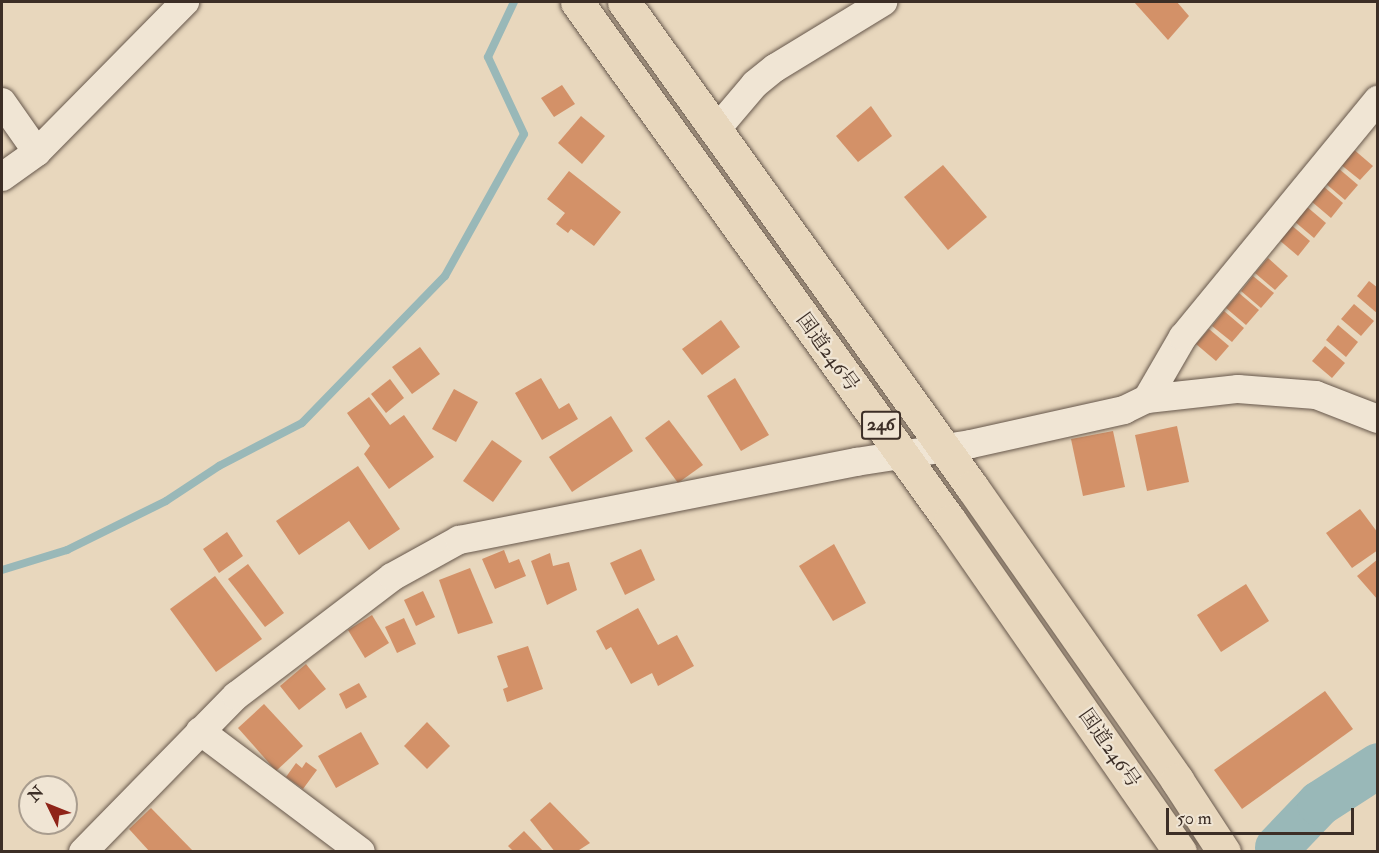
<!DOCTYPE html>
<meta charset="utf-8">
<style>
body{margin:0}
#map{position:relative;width:1379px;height:853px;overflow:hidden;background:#e8d7bd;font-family:"IM FELL Double Pica","Noto Serif JP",serif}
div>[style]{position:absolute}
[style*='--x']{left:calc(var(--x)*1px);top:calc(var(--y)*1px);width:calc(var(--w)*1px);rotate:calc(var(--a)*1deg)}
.stream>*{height:8px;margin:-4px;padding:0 4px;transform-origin:4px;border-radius:4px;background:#99b8b8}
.river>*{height:45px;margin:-22.5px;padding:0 22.5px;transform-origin:22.5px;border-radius:22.5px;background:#99b8b8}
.building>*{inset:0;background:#d39168}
.roads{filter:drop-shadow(0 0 2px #67584c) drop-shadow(0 0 2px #67584c)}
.street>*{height:28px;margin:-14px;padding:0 14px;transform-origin:14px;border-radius:14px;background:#f0e5d4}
.highway>*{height:33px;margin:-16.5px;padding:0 16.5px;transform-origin:16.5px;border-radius:16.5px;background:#e8d7bd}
span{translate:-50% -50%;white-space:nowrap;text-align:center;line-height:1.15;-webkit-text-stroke:4.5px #f0e5d4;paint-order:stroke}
.shield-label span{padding:2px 4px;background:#f0e5d4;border:2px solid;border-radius:4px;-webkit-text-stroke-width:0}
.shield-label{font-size:18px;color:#3c2e26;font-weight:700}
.street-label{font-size:20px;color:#3c2e26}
.frame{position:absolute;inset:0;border:3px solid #3c2e26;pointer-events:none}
.north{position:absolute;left:18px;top:775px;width:60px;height:60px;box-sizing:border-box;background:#f0e5d4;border:2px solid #a89c8e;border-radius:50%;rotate:313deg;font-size:16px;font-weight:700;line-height:24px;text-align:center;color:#3c2e26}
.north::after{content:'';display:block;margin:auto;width:21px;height:27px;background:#8f2418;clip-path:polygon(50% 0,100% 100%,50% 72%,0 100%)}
.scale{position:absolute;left:1166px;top:808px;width:188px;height:27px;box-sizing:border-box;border:3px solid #3c2e26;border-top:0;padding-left:8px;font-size:18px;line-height:21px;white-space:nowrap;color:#3c2e26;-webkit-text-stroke:4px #f0e5d4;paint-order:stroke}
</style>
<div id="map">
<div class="stream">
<i style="--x:2;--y:570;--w:68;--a:-17.1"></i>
<i style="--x:67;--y:550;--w:110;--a:-26.3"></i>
<i style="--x:166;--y:501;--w:64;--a:-33.4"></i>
<i style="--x:219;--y:466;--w:93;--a:-27.4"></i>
<i style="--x:302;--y:423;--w:205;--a:-45.8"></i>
<i style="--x:445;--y:276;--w:162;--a:-60.9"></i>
<i style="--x:524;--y:134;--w:85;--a:-115.1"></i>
<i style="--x:488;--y:57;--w:61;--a:-64.7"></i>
</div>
<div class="river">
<i style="--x:1277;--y:847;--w:61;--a:-46.3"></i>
<i style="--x:1319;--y:803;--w:70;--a:-32.8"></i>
</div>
<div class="building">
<i style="clip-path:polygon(1134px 2px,1177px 2px,1189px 16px,1168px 40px)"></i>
<i style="clip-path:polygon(562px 85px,575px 104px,554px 117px,541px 98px)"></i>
<i style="clip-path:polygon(871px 106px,892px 136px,858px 162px,836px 136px)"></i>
<i style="clip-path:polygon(581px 116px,605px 136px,582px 164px,558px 143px)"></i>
<i style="clip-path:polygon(1352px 148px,1373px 166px,1360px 180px,1340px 164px)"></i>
<i style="clip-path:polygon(943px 165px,987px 217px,948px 250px,904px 197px)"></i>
<i style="clip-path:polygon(1338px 168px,1358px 185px,1345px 200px,1325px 183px)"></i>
<i style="clip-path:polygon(569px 171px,621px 212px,594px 246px,571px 229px,568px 233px,556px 224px,565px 213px,547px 199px)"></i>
<i style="clip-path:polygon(1323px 186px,1343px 203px,1331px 218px,1311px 201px)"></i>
<i style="clip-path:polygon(1306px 206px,1326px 223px,1314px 238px,1294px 221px)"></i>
<i style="clip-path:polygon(1290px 224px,1310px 241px,1298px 256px,1278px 239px)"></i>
<i style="clip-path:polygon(1268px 258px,1288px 276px,1275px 290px,1255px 273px)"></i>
<i style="clip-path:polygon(1253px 276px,1274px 293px,1261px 308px,1241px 291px)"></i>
<i style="clip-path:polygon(1369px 281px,1378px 288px,1378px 314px,1357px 296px)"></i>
<i style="clip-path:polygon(1239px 293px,1259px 310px,1246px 325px,1226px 308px)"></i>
<i style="clip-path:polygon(1354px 304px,1374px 321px,1361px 336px,1341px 319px)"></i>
<i style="clip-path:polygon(1224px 311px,1244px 328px,1232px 342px,1212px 326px)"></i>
<i style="clip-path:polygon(721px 320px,740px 347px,702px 375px,682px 349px)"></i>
<i style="clip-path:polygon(1338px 325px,1358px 342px,1346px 357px,1326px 340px)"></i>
<i style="clip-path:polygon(1209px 329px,1229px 346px,1216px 361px,1196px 344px)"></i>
<i style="clip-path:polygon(1325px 346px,1345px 363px,1332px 378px,1312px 361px)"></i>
<i style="clip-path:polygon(420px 347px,440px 374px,412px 394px,392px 367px)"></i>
<i style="clip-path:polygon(541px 378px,559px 409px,569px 403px,578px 419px,542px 440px,515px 393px)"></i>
<i style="clip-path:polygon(735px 378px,769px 435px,741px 451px,707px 396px)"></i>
<i style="clip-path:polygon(390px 379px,404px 398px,386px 413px,371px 394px)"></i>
<i style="clip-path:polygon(454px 389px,478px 402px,456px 442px,432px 429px)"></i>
<i style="clip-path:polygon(369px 397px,390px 425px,404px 415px,434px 457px,389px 489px,364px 454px,370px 446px,347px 413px)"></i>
<i style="clip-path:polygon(611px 416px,633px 451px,572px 492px,549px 457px)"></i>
<i style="clip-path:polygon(669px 420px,703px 465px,678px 483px,645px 438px)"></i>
<i style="clip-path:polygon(1177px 426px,1189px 482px,1147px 491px,1135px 435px)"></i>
<i style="clip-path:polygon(1113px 431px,1125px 487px,1083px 496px,1071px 439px)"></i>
<i style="clip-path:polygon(492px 440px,522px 461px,493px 502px,463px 481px)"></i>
<i style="clip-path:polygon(358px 466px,400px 529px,369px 550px,349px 521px,299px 555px,276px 521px)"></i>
<i style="clip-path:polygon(1360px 509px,1378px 533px,1378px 550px,1352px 568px,1326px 533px)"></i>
<i style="clip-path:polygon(227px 532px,243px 556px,219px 573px,203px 549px)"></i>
<i style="clip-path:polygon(834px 544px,866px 603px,833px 621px,799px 566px)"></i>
<i style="clip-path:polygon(641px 549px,655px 580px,625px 595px,610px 563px)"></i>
<i style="clip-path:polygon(504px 550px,509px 563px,519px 559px,526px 576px,495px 589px,482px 559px)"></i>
<i style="clip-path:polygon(550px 553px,553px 566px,569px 562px,577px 590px,547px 605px,531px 561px)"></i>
<i style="clip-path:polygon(1378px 559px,1378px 600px,1357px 576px)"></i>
<i style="clip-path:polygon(248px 564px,284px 613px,265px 627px,228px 579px)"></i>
<i style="clip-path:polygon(470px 568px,493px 623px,458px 634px,439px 580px)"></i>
<i style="clip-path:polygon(215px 576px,262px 639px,216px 672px,170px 609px)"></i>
<i style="clip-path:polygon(1246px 584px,1269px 621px,1221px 652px,1197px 615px)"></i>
<i style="clip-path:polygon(423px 591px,435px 617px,416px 626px,404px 600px)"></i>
<i style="clip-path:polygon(638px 608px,658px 645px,677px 635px,694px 666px,658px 686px,652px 673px,631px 684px,611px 647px,606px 650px,596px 631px)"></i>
<i style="clip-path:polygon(372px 615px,389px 643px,365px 658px,348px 630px)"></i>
<i style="clip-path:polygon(404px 618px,416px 644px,397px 653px,385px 627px)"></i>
<i style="clip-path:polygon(528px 646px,543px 689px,507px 702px,503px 689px,508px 687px,497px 656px)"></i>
<i style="clip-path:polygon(306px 664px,326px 689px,299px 710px,280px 686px)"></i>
<i style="clip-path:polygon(359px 683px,367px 697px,346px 709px,339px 694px)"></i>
<i style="clip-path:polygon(1325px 691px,1353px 729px,1242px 809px,1214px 770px)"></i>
<i style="clip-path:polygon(264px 704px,303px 746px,276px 771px,238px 728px)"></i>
<i style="clip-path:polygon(427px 722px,450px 746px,427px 769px,404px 746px)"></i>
<i style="clip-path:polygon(361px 732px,379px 764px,336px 788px,318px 756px)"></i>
<i style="clip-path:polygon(306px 762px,317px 770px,303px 789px,286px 777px,296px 763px,302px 768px)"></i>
<i style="clip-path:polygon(550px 802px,590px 843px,576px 852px,555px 852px,530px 820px)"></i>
<i style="clip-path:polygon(151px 808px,194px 852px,150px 852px,129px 829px)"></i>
<i style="clip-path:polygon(524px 831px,544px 852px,514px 852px,508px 846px)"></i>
</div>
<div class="roads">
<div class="street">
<i style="--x:2;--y:102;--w:61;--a:55"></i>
<i style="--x:716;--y:130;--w:60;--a:-49.7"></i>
<i style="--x:755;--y:84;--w:26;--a:-39"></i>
<i style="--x:775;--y:68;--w:127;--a:-31.4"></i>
<i style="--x:2;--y:177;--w:43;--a:-35.5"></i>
<i style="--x:37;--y:152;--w:211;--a:-45.4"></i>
<i style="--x:1147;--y:399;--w:72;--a:-59.9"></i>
<i style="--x:1183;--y:337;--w:307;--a:-50.6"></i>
<i style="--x:200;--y:731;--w:201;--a:36.9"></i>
<i style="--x:83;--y:852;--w:219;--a:-45.6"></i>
<i style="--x:236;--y:696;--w:196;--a:-37.3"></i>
<i style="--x:392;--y:577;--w:77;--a:-28.9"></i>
<i style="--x:459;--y:540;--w:405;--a:-11.1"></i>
<i style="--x:856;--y:462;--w:116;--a:-8.9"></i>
<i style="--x:971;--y:444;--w:157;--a:-12.5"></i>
<i style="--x:1124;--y:410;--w:25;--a:-26"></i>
<i style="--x:1147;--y:399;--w:92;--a:-6.3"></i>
<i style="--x:1238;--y:389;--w:78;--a:4.4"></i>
<i style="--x:1316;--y:395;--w:66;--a:21.2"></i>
</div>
<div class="highway">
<i style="--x:577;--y:2;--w:639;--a:54.3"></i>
<i style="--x:950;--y:521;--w:403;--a:55.2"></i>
<i style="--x:624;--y:2;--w:597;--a:54.34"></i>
<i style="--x:972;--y:487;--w:358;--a:55"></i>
<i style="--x:1177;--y:780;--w:86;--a:56.9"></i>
</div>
</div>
<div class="shield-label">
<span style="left:881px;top:425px">246</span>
</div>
<div class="street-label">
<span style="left:828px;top:352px;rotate:54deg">国道246号</span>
<span style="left:1110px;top:748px;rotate:55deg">国道246号</span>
</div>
<div class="frame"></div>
<div class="north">N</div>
<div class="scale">50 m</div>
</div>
